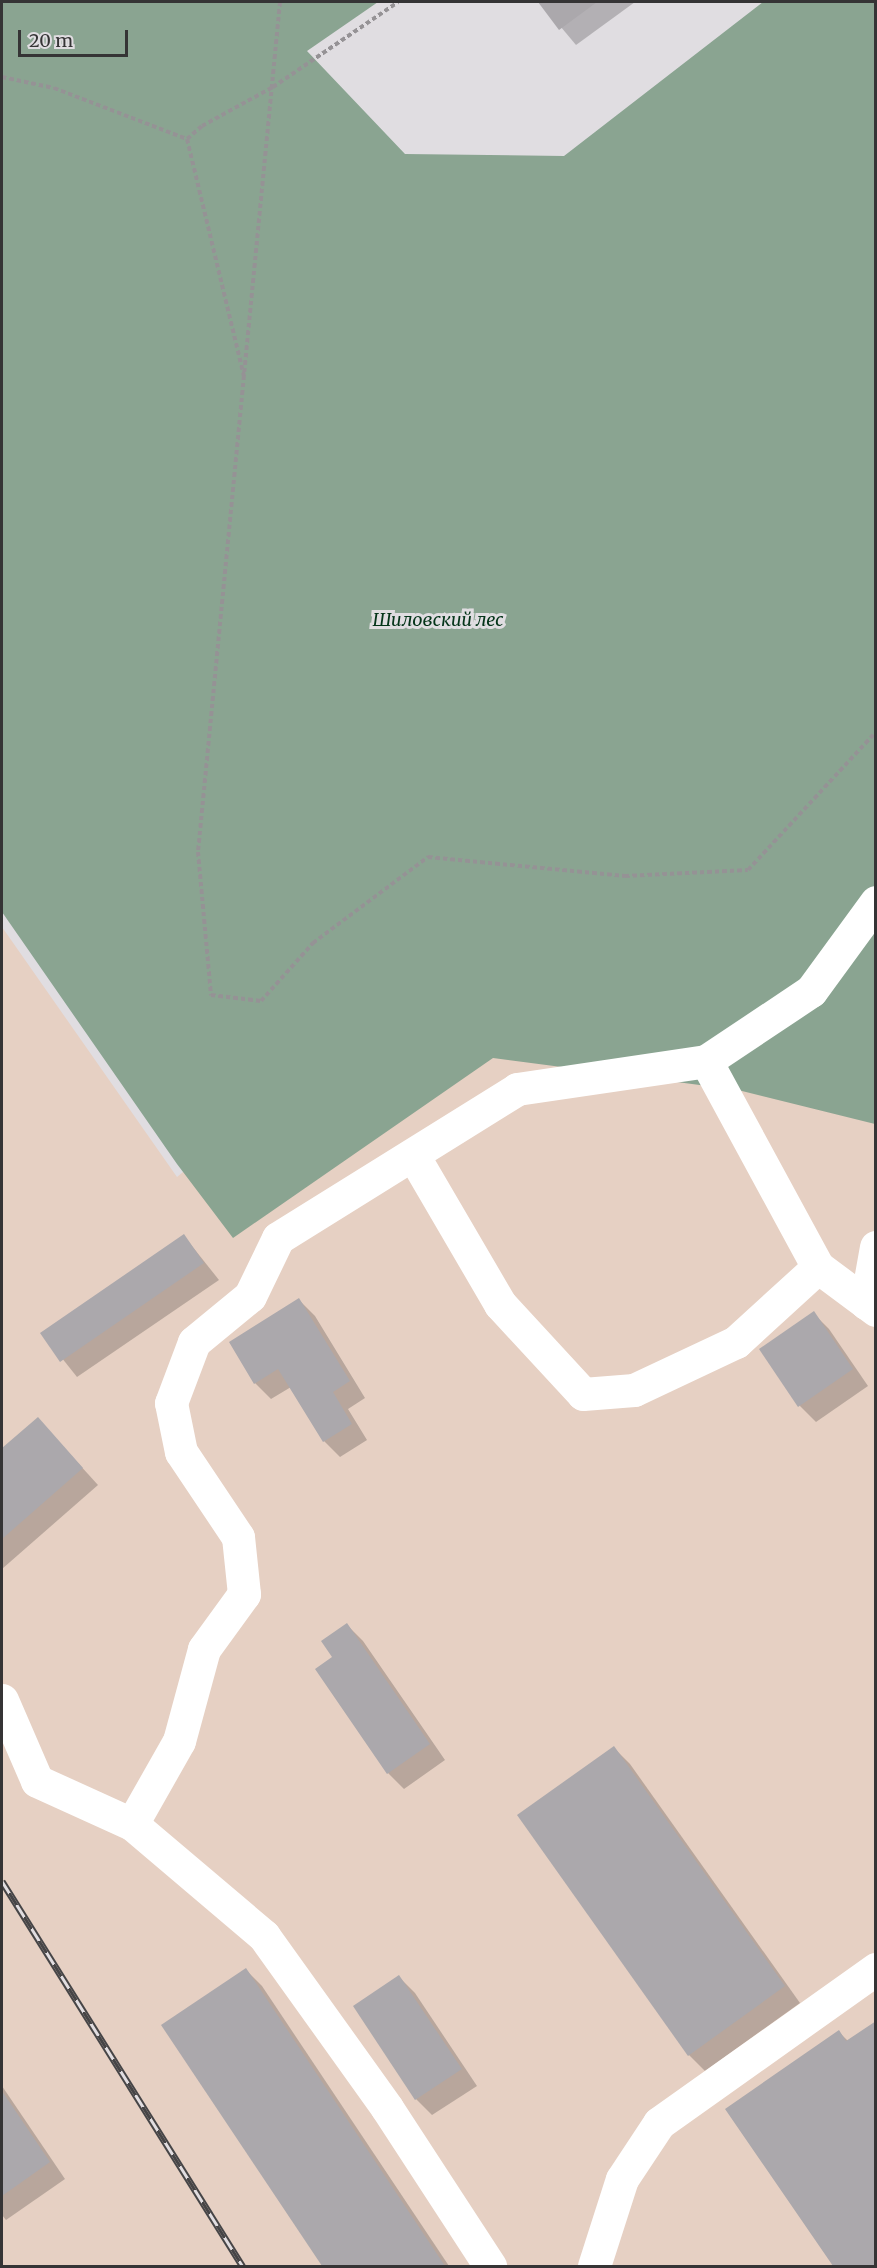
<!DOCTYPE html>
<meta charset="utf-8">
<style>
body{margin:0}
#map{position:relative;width:877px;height:2268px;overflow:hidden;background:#e0dde1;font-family:Merriweather,serif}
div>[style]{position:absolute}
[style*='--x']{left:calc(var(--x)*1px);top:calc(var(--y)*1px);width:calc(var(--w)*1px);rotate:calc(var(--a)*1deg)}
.industrial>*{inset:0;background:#e6d0c3}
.forest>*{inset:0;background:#8aa491}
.shadow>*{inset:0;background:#0003}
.building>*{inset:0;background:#aba8ac}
.path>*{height:4px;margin-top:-2px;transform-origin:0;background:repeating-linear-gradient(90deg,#959295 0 4.5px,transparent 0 7.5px)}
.minor>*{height:33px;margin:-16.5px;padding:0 16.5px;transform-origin:16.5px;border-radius:16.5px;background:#fff}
.rail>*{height:7px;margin-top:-3.5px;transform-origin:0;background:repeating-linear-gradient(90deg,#e0dde1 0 14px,#464547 0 28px);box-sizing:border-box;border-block:2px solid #464547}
span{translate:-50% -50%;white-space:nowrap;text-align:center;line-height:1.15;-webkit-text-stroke:6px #e0dde1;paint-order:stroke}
.park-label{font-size:18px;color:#043419;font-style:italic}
.frame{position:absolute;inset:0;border:3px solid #353435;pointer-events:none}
.scale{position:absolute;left:18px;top:30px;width:110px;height:27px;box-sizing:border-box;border:3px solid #353435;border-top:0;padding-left:8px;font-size:18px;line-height:21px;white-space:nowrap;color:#353435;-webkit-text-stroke:4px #e0dde1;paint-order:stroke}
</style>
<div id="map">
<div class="industrial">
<i style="clip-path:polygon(875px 803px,875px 2266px,2px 2266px,2px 927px,177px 1177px,496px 912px)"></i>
</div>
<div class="forest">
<i style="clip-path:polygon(2px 2px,378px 2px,307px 51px,405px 154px,564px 156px,763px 2px,875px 2px,875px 1124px,738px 1090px,493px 1058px,233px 1238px,177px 1164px,2px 912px)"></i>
</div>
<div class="shadow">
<i style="clip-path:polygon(540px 2px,635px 2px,576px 45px)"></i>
<i style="clip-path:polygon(184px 1236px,219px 1280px,77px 1377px,42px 1333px)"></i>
<i style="clip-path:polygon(299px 1300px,315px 1316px,365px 1398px,348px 1409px,367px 1440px,340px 1457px,324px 1441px,291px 1387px,271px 1399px,255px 1383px)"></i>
<i style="clip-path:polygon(813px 1313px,829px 1329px,868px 1386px,816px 1422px,800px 1406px)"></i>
<i style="clip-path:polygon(38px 1419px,98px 1485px,2px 1569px,2px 1450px)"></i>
<i style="clip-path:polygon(347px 1625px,363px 1641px,445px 1760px,404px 1789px,388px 1773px,317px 1669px,334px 1657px)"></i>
<i style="clip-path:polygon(614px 1748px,630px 1764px,800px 2003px,705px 2071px,689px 2055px)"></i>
<i style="clip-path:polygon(246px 1970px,262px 1986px,449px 2266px,323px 2266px,163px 2026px)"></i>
<i style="clip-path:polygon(399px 1977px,415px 1993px,477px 2086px,432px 2115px,416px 2099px)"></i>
<i style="clip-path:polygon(876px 2023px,876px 2266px,835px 2266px,727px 2109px,839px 2032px,848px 2041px)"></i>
<i style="clip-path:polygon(2px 2086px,65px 2179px,6px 2220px,2px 2215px)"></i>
</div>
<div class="building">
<i style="clip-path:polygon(538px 2px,597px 2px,559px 30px)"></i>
<i style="clip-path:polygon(184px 1234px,204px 1263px,60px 1362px,40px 1333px)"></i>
<i style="clip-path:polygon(299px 1298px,350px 1381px,333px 1392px,352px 1424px,323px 1442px,278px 1369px,254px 1384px,229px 1342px)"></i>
<i style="clip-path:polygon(814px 1311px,853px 1369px,798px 1407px,759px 1349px)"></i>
<i style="clip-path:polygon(38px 1417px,83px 1468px,2px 1539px,2px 1448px)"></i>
<i style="clip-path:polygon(347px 1623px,430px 1744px,387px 1774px,315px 1669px,332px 1657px,321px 1641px)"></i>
<i style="clip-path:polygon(614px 1746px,785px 1986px,688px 2056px,517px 1815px)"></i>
<i style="clip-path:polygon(246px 1968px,445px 2266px,322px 2266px,161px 2025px)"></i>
<i style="clip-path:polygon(399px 1975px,462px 2069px,415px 2100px,353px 2006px)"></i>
<i style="clip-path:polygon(876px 2021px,876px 2266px,833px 2266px,725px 2109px,839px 2030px,846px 2041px)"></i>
<i style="clip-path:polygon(2px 2091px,50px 2162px,2px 2196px)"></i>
</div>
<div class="path">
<i style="--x:280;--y:2;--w:854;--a:95.51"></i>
<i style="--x:198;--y:852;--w:144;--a:84.8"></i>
<i style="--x:211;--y:995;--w:50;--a:6.8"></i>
<i style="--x:261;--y:1001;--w:78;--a:-48.1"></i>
<i style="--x:313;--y:943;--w:144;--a:-36.8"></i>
<i style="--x:428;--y:857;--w:198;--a:5.5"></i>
<i style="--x:625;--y:876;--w:123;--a:-2.8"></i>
<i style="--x:748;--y:870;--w:188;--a:-47.2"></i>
<i style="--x:2;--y:77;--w:53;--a:11.9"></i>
<i style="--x:54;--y:88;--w:142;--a:21"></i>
<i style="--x:187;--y:139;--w:245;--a:76.5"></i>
<i style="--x:187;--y:139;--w:20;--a:-41"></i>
<i style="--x:202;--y:126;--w:81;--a:-28.8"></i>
<i style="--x:273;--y:87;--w:151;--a:-34.2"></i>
</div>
<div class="minor">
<i style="--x:706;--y:1061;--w:234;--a:61.5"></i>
<i style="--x:818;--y:1267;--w:72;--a:36.6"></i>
<i style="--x:413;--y:1155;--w:173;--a:59.7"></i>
<i style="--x:500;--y:1304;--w:122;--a:47.3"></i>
<i style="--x:583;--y:1394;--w:51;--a:-4.5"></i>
<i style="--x:634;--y:1390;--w:113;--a:-25.2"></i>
<i style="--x:736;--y:1342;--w:111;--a:-42.4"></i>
<i style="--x:866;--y:1303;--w:57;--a:-79.9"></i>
<i style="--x:2;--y:1700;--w:88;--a:66.6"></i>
<i style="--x:37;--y:1781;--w:104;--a:24.4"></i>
<i style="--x:132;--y:1824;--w:173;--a:40.3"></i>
<i style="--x:264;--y:1936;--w:211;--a:54.4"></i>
<i style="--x:387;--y:2108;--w:189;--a:56.9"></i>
<i style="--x:132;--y:1824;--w:95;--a:-60.5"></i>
<i style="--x:179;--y:1741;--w:95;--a:-74.8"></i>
<i style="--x:204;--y:1649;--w:68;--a:-54"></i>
<i style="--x:244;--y:1594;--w:57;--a:-96"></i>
<i style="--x:238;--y:1537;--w:102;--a:-123.8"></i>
<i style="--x:181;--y:1452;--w:50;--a:-101.5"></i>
<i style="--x:171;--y:1403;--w:65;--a:-69.3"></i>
<i style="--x:194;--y:1342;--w:72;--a:-39.4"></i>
<i style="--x:250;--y:1296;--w:64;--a:-64.2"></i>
<i style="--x:278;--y:1238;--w:282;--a:-31.9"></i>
<i style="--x:517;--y:1089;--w:191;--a:-8.4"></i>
<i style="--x:706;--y:1061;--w:126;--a:-33.7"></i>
<i style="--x:811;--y:991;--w:110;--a:-53.9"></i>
<i style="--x:594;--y:2266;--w:91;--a:-72.2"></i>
<i style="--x:622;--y:2179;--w:67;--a:-56.5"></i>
<i style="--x:659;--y:2123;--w:266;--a:-35.4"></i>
</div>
<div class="rail">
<i style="--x:2;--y:1881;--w:454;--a:58"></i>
</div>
<div class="park-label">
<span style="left:438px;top:620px">Шиловский лес</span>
</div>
<div class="frame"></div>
<div class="scale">20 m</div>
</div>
